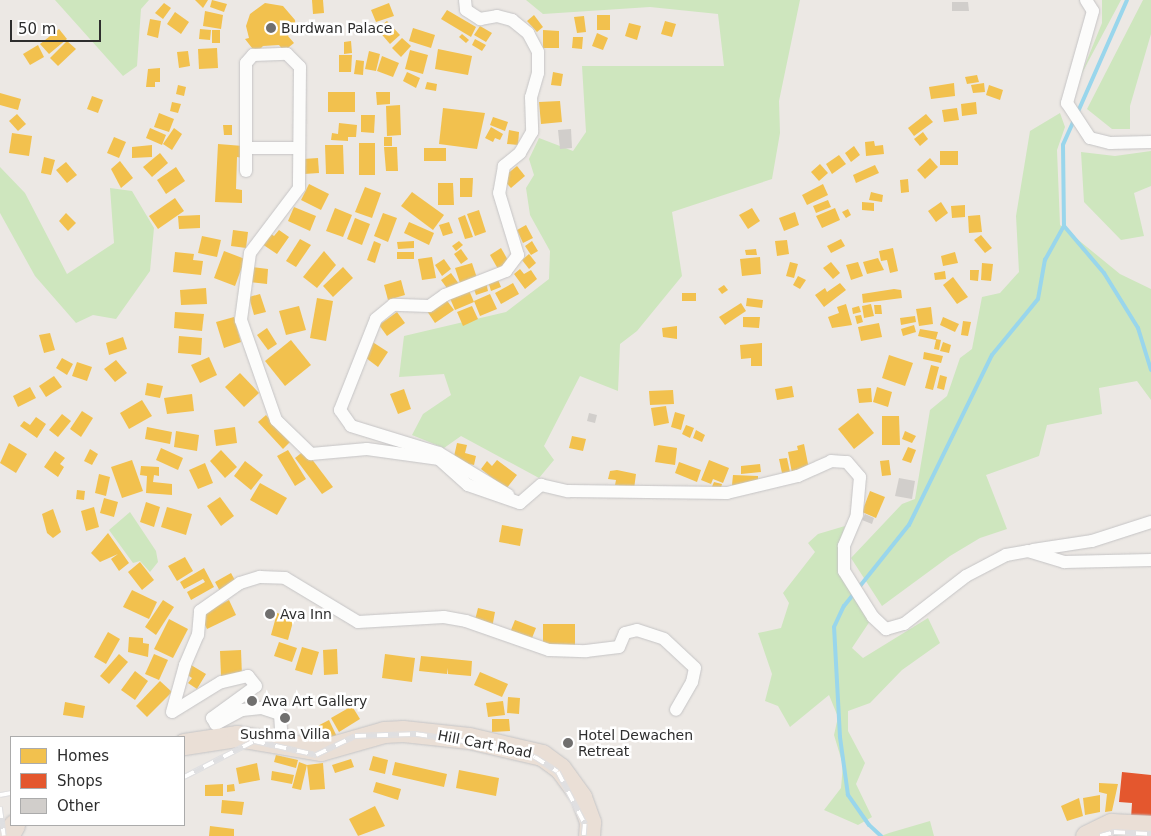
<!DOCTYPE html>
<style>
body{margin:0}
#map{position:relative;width:1151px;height:836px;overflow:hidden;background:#ece8e4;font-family:"DejaVu Sans",sans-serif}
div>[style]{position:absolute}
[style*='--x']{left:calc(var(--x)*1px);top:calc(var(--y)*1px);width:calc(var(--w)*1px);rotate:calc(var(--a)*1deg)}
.green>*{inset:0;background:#cee6be}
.homes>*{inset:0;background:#f2c14e}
.shops>*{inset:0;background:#e4572e}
.stream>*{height:4px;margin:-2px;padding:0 2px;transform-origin:2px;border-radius:2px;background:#99d6ec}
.building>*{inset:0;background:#d1cecb}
.roads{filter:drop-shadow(0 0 1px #c5c4c5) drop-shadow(0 0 1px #c5c4c5)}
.street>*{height:12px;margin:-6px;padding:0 6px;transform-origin:6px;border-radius:6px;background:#fcfcfb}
.highway>*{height:21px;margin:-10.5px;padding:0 10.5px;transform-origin:10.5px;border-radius:10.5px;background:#eadfd6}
.rail>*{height:5.5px;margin-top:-2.75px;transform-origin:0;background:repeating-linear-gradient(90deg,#fff 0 11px,#dfdfe1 0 22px);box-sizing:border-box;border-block:1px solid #dfdfe1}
.dots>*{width:14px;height:14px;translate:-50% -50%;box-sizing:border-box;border:2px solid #fff;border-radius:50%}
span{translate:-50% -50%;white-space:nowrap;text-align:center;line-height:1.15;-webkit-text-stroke:5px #fff;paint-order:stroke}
.poi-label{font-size:14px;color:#2e2e2e}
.left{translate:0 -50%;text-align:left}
.street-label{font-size:14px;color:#2e2e2e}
.legend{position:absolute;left:10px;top:736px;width:175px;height:90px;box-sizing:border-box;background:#fff;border:1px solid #ababab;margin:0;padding:6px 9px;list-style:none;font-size:15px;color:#2e2e2e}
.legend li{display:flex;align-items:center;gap:10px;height:25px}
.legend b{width:25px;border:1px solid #ababab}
.scale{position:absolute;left:10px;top:20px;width:91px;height:22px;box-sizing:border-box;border:2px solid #2e2e2e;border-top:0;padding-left:6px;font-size:15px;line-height:18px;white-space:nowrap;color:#2e2e2e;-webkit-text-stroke:4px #fff;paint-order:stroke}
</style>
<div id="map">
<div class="green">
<i style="clip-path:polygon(55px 0,149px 0,141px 9px,137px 66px,123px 76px)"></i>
<i style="clip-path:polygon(526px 0,800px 0,779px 101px,780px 133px,772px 179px,672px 212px,682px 276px,637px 331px,620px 344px,618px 391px,580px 376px,544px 446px,554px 460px,539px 478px,461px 436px,444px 448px,412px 435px,423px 414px,451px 395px,444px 374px,399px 377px,404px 336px,506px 312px,549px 279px,550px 251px,530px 215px,526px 188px,534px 175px,529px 159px,539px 138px,573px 151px,586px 132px,582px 66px,724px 66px,718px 14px,650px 7px,543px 14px)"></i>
<i style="clip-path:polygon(1102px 0,1121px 0,1081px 75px,1102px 23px)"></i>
<i style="clip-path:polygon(1143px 0,1151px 0,1151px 34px,1130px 106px,1130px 129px,1112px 129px,1087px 109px)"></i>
<i style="clip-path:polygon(1060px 113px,1065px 127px,1057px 150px,1060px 225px,1120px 274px,1151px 289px,1151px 400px,1137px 381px,1099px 388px,1102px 414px,1047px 425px,1039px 456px,986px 475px,1007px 529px,980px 538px,950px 556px,882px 606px,851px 558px,902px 504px,915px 499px,930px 410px,947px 396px,960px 358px,972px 349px,982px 297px,1000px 293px,1019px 272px,1016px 216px,1030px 131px)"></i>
<i style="clip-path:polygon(1151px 151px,1151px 186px,1134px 193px,1144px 236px,1121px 240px,1084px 202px,1081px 152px,1115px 156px)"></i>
<i style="clip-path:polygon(0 167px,25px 193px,67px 274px,114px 243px,110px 188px,132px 191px,154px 228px,150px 271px,116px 319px,93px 315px,76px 323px,35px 276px,0 213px)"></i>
<i style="clip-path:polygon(130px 512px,156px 551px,158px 562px,150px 572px,140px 561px,133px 563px,109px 530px)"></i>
<i style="clip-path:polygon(845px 526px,839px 545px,870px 621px,852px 648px,863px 658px,928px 618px,940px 643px,902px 670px,870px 703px,848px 711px,848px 731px,865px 763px,856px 784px,872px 817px,858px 825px,824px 810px,841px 788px,843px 765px,834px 735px,838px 717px,829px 695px,790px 727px,778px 706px,765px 701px,772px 674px,758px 633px,781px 628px,789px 603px,783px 593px,815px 552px,808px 543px,818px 534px)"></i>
<i style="clip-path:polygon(930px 821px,934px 836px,881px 836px,889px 833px)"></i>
</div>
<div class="homes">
<i style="clip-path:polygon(195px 0,208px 0,203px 8px)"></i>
<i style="clip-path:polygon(212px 0,227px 4px,224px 12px,210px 7px)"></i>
<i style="clip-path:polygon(312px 0,323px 0,324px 13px,313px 14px)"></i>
<i style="clip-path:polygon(164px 3px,171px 8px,163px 19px,155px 13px)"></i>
<i style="clip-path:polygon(265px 3px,283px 6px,295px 20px,296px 32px,291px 31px,288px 36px,294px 43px,284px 51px,279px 45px,263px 46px,256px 53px,245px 39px,249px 38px,246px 26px,250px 14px)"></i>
<i style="clip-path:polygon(389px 3px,394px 16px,376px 22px,371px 10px)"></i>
<i style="clip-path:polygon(447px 10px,476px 27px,471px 37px,441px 19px)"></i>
<i style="clip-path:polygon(205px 11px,223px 15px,221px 29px,203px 26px)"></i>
<i style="clip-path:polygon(175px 12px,189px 22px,181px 34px,167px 24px)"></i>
<i style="clip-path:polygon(534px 15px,543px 27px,537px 32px,527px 21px)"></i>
<i style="clip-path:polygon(597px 15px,610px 15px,610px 30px,597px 30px)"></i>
<i style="clip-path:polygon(584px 16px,586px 32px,577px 33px,574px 17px)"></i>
<i style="clip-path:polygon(150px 19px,161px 21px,158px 38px,147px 35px)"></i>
<i style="clip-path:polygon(387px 21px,400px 35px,390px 44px,377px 29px)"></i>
<i style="clip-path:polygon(665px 21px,676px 24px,672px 37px,661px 34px)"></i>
<i style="clip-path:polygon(629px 23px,641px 26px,637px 40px,625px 36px)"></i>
<i style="clip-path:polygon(480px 26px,492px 33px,486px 42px,474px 35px)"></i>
<i style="clip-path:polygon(413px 28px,435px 35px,431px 48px,409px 41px)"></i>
<i style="clip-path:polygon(59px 29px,67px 39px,49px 54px,40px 44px)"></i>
<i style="clip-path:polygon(200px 29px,211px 30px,210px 40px,199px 39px)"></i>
<i style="clip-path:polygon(212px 30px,220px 30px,220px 43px,212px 43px)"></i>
<i style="clip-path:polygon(543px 30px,559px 31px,559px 48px,543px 48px)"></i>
<i style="clip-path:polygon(597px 33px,608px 38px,603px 50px,592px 46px)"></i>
<i style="clip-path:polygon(462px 34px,469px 40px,466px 43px,459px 37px)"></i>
<i style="clip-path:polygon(573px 37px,583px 37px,582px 49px,572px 48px)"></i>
<i style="clip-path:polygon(402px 38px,411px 46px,401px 57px,392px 48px)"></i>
<i style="clip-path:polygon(475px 39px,486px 45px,482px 51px,472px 45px)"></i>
<i style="clip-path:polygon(67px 41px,76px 49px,58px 66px,50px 58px)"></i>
<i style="clip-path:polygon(351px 41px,352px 53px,344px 54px,344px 42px)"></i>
<i style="clip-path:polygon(38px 45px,44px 57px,30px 65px,23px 54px)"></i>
<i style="clip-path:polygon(217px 48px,218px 68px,199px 69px,198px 49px)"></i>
<i style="clip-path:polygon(438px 49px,472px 56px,468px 75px,435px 69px)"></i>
<i style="clip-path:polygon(410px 50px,428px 55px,423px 74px,405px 69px)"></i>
<i style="clip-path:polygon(188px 51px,190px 66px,179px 68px,177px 52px)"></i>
<i style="clip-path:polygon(369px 51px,380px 54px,376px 71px,365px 69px)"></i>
<i style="clip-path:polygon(339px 55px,352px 55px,351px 72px,339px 72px)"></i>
<i style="clip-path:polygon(382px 56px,399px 63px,393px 77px,377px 71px)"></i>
<i style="clip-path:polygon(356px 60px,364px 61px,363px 75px,354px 74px)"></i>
<i style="clip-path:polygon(160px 68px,160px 82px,155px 82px,155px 87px,146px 87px,148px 69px)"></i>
<i style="clip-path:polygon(407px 72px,420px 78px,416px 88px,403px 81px)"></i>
<i style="clip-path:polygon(553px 72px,563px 74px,561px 86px,551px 85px)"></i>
<i style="clip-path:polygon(977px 75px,979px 82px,967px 84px,965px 77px)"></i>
<i style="clip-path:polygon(427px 82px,437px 84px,436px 91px,425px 89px)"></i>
<i style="clip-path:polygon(954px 83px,955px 96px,931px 99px,929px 87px)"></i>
<i style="clip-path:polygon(984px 83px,985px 92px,973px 93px,971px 85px)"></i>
<i style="clip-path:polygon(178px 85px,186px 87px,184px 96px,176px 94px)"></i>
<i style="clip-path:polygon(989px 85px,1003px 90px,1000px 100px,986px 95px)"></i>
<i style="clip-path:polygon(328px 92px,355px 92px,355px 112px,328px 112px)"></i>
<i style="clip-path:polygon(376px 92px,390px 92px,390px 104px,377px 105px)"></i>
<i style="clip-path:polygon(0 93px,21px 99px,18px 110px,0 105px)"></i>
<i style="clip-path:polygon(92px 96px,103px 100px,98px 113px,87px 109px)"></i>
<i style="clip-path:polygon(560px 101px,562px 122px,541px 124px,539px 102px)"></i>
<i style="clip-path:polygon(172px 102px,181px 104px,178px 113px,170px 111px)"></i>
<i style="clip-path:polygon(976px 102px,977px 114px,962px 116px,961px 104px)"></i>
<i style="clip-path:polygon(400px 105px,401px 135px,387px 136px,386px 106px)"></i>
<i style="clip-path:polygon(443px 108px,485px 113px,477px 149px,439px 144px)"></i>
<i style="clip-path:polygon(957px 108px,959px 120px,944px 122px,942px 110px)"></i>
<i style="clip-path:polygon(159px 113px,174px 119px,169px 132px,154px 127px)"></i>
<i style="clip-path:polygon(17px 114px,26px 124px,18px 131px,9px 121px)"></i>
<i style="clip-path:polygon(926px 114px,933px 122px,914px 136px,908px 128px)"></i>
<i style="clip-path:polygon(361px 115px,375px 115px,374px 133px,361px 132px)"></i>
<i style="clip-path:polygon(493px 117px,508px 122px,505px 131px,490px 125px)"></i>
<i style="clip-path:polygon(339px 123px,357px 125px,356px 137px,348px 137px,348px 141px,331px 140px,332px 133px,338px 134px)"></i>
<i style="clip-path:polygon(223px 125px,232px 125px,232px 135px,224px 135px)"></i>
<i style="clip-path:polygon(491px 127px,503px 134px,500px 140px,495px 138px,493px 142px,485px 138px)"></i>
<i style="clip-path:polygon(150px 128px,166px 135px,162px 145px,146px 138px)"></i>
<i style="clip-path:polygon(174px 128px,182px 134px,172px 150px,163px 144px)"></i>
<i style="clip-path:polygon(509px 130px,519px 132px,518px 145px,507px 144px)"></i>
<i style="clip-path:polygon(923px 132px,928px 139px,920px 146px,914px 139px)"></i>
<i style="clip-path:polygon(12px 133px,32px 136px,29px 156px,9px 153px)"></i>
<i style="clip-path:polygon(114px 137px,126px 142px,119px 158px,107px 153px)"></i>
<i style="clip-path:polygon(384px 137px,392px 137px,392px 146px,384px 146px)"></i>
<i style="clip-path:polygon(874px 141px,875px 146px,883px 145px,884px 154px,866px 156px,865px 142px)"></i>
<i style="clip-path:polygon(359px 143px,375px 143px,375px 175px,359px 175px)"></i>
<i style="clip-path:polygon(218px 144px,243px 146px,243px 158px,237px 157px,236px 189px,242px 190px,242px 203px,215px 202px)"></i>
<i style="clip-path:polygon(152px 145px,152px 157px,132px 158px,132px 147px)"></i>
<i style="clip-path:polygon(325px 145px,343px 145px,344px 174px,326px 174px)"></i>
<i style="clip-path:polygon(854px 146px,860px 155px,851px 162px,845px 153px)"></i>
<i style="clip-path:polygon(384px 147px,397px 147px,398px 171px,386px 171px)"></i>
<i style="clip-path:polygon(424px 148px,446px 148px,446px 161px,424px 161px)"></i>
<i style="clip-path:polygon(940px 151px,958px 151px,958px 165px,940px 165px)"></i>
<i style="clip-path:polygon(160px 153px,168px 163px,152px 177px,143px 167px)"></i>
<i style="clip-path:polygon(839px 155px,846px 164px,832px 174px,826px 164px)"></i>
<i style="clip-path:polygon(44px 157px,55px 160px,51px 175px,41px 173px)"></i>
<i style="clip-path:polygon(318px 158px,319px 173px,304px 174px,303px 159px)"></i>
<i style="clip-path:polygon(930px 158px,938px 167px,925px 179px,917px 170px)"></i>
<i style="clip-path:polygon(120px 161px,133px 178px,121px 188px,111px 169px)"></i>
<i style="clip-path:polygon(66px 162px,77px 175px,67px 183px,56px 170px)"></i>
<i style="clip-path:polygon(820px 164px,828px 173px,819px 181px,811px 172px)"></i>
<i style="clip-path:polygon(875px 165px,879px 173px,856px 183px,853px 175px)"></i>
<i style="clip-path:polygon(517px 166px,525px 176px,511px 188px,502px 178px)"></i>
<i style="clip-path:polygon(176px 167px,185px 181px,166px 194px,157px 180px)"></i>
<i style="clip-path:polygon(460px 178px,473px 178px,472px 197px,460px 197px)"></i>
<i style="clip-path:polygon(908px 179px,909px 192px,901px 193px,900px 180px)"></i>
<i style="clip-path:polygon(438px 183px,453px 183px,454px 205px,438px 205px)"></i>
<i style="clip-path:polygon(309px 184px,329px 194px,321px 210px,301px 200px)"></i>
<i style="clip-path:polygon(823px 184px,828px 195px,807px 205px,802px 195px)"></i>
<i style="clip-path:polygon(365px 187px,381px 193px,372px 218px,355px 212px)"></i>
<i style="clip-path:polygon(412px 192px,444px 215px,433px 230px,401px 206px)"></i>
<i style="clip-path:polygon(871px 192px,883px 195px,882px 202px,869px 200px)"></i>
<i style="clip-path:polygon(175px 198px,184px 211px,158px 229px,149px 216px)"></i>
<i style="clip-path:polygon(828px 200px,831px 207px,816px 213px,813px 206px)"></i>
<i style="clip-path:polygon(862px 202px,874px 203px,874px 211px,862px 210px)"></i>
<i style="clip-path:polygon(941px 202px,948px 213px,936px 222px,928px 211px)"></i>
<i style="clip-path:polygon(965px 205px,965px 217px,952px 218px,951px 206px)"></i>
<i style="clip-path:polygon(294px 207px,316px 216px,310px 231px,288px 221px)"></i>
<i style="clip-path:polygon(335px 208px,352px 215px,343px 237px,326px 231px)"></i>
<i style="clip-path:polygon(752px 208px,760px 221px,748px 229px,739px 215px)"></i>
<i style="clip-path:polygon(835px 208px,840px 220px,822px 228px,816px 216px)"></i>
<i style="clip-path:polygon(848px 209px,851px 215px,846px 218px,842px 212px)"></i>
<i style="clip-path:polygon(479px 210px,486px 232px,475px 236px,467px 214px)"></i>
<i style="clip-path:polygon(795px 212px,799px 225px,784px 231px,779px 218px)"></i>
<i style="clip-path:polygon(66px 213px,76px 223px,68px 231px,59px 221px)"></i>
<i style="clip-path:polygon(383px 213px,397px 218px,388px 242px,374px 236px)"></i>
<i style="clip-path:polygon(200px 215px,200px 228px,179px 229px,178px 216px)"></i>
<i style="clip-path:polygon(465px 215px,473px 237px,465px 239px,458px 218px)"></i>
<i style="clip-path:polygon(980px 215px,982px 232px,969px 233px,968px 216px)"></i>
<i style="clip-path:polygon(355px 218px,370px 224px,362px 245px,347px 239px)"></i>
<i style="clip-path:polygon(409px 222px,434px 233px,429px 245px,404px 233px)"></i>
<i style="clip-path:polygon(449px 222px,453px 233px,443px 236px,439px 225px)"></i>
<i style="clip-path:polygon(526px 225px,533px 238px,523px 243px,517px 230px)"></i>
<i style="clip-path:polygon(233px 230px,248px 232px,246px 248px,231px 246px)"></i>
<i style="clip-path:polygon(279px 230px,289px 237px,277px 254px,262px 244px,270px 233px,274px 236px)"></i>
<i style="clip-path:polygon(981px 235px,992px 248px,985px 253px,974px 240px)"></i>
<i style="clip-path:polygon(202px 236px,221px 240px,217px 257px,198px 253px)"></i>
<i style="clip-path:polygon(300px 239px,311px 245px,296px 267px,286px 261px)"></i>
<i style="clip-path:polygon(841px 239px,845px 246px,831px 253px,827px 246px)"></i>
<i style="clip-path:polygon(787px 240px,789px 254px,777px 256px,775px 241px)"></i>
<i style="clip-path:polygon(374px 241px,381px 244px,375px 263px,367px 260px)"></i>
<i style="clip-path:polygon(414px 241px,414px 248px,398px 249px,397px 242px)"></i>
<i style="clip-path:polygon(459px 241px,463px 245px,456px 251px,452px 246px)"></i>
<i style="clip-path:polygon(532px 241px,538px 251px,531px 255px,525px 246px)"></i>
<i style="clip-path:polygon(501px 248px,509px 262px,498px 269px,490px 255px)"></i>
<i style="clip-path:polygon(893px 248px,898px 271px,890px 273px,887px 260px,881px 261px,879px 251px)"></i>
<i style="clip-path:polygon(461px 249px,468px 259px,461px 264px,454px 254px)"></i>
<i style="clip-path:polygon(756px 249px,757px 255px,746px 255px,745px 250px)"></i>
<i style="clip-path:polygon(224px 251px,245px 259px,235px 286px,214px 278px)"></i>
<i style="clip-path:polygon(324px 251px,336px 265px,317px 288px,303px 277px)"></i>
<i style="clip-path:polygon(175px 252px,194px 254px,193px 260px,203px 261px,201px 275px,173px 272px)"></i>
<i style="clip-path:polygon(397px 252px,414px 252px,414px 259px,397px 259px)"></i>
<i style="clip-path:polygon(955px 252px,958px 263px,943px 266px,941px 256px)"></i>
<i style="clip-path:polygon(529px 254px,536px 263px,529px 269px,522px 260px)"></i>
<i style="clip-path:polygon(432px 257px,436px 278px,422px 280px,418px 259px)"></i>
<i style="clip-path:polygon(760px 257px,761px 274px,742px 276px,740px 259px)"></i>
<i style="clip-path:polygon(878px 258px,884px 270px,867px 274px,863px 262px)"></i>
<i style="clip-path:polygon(444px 259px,451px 269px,442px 276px,435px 265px)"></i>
<i style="clip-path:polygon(790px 262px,798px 264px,794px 278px,786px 276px)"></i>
<i style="clip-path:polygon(831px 262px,840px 273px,833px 279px,823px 268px)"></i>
<i style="clip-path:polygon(858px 262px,863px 276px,851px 280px,846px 265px)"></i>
<i style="clip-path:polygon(472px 263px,478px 281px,461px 286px,455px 268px)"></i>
<i style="clip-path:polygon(982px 263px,993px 264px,991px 281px,981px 280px)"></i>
<i style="clip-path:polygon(251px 267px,268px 269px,267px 284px,249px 282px)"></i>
<i style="clip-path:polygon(343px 267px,353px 278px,333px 297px,323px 286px)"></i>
<i style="clip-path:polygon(520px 269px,524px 274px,531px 270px,537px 279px,525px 289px,514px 274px)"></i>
<i style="clip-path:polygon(970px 270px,979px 270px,978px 281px,970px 280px)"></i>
<i style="clip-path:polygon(945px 271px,946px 279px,935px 280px,934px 273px)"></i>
<i style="clip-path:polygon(451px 273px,459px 284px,449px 291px,441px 280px)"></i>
<i style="clip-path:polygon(798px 276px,806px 280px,800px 289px,793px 285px)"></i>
<i style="clip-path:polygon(497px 277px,501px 287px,491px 291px,488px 281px)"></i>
<i style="clip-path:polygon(953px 277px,968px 297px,957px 304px,943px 285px)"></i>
<i style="clip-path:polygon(401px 280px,405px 295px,388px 300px,384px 285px)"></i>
<i style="clip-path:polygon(486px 282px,488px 291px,476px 295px,473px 286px)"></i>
<i style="clip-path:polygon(513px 283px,519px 294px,501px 304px,495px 293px)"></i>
<i style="clip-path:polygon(840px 283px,846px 290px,824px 307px,815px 295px,825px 288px,827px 292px)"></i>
<i style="clip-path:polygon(724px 285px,728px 290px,722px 294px,718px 289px)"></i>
<i style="clip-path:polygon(206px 288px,207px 304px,181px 305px,180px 290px)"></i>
<i style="clip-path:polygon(468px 288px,474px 302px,455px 310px,449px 296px)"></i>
<i style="clip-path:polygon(894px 289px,901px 290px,902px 298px,863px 303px,862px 294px)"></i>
<i style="clip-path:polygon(682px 293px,696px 293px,696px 301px,682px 301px)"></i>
<i style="clip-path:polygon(260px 294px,266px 312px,254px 315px,249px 297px)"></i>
<i style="clip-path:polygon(490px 294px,497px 309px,480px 316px,474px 301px)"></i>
<i style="clip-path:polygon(317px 298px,333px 301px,326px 341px,310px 338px)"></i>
<i style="clip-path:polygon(445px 298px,454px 310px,435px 323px,427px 311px)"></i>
<i style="clip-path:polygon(747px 298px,763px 300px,762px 308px,746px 306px)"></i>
<i style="clip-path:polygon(741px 303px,746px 311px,725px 325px,719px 317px)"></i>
<i style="clip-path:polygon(846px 304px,852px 325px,832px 328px,828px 317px,839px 313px,837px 307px)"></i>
<i style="clip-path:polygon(871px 304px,874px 316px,864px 318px,862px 306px)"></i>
<i style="clip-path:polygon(874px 305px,881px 305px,882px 314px,875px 314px)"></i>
<i style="clip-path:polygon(299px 306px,306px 330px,286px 335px,279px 311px)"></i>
<i style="clip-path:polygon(472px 306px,478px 319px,463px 326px,457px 312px)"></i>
<i style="clip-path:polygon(859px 306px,861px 312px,853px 314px,852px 308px)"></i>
<i style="clip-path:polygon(931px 307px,933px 324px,919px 326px,916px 309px)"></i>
<i style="clip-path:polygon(175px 312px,204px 314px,202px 331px,174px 328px)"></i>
<i style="clip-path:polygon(397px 312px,405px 323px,387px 336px,379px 325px)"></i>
<i style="clip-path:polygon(861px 315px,863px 322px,857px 324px,855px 316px)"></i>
<i style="clip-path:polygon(915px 316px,916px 322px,901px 325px,900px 318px)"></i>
<i style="clip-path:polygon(234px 317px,241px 342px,224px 348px,216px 322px)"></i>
<i style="clip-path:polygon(743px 317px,760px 317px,759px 328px,743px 327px)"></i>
<i style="clip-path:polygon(943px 317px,959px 324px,955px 332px,940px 325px)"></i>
<i style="clip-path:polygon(963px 321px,971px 322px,968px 336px,961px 335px)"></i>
<i style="clip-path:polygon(879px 323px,882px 337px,861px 341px,858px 327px)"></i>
<i style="clip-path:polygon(914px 325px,916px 332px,903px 336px,901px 329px)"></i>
<i style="clip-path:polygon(677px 326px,677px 339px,663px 337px,662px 328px)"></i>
<i style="clip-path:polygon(267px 328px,277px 344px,268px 350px,257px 335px)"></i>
<i style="clip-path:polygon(920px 329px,938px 332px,936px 339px,941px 340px,939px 350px,934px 349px,936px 340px,918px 336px)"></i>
<i style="clip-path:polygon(50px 333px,55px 350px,44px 353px,39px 335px)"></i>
<i style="clip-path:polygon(179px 336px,202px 338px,201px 355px,178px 353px)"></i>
<i style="clip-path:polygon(123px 337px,127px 349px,109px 355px,106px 343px)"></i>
<i style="clip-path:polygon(291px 340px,311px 365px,285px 386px,265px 361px)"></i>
<i style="clip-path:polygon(371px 341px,388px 352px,378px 367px,362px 355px)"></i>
<i style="clip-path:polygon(943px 342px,951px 345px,949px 353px,940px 351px)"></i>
<i style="clip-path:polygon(762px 343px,762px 366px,751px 366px,751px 358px,741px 359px,740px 345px)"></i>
<i style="clip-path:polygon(924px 352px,943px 356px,941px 363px,923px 359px)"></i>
<i style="clip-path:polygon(889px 355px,913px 363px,905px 386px,882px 378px)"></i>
<i style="clip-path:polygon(209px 357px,217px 375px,200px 383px,191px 365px)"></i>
<i style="clip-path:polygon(62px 358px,73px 364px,67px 375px,56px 368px)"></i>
<i style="clip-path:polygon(116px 360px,127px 373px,115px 382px,104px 369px)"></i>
<i style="clip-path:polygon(77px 362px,92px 367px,87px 381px,72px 376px)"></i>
<i style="clip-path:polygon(931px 365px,939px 367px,933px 390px,925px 388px)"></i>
<i style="clip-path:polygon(240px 373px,259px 393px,244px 407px,225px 387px)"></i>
<i style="clip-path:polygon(940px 375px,947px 377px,944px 390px,937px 388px)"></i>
<i style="clip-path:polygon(54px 376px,62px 387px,46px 397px,39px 386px)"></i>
<i style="clip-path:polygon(147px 383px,163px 386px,160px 398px,145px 395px)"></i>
<i style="clip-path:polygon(792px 386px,794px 397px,777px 400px,775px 389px)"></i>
<i style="clip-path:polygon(30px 387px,36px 398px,18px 407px,13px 396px)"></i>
<i style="clip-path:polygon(877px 387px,892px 392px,888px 407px,873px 402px)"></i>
<i style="clip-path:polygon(871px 388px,872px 402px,859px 403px,857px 389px)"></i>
<i style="clip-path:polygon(404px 389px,411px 409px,398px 414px,390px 394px)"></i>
<i style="clip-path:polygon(673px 390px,674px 404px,650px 405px,649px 391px)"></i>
<i style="clip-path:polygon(192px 394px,194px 411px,167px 414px,164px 398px)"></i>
<i style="clip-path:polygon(142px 400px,152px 416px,129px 429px,120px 413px)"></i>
<i style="clip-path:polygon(666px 406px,669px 423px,654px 426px,651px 408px)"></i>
<i style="clip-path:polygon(82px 411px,93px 418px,81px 437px,70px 429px)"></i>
<i style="clip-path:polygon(675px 412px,685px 415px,681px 430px,671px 427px)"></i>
<i style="clip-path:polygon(858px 413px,874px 433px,854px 449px,838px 429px)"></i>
<i style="clip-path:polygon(62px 414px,71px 421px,58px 437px,49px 430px)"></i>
<i style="clip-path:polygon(266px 415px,290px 442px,283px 449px,258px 422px)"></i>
<i style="clip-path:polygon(882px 416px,899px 416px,900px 445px,882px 445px)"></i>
<i style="clip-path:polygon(36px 417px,46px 424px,37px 438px,20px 426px,24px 421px,30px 425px)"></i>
<i style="clip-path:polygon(686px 425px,694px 428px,690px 438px,682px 434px)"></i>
<i style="clip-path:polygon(147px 427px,172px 432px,170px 444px,145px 439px)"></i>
<i style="clip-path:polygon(235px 427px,237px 443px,216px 446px,214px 430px)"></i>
<i style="clip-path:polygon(696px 430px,705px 435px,702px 442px,693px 438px)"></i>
<i style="clip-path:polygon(176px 431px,199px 435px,197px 451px,174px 447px)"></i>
<i style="clip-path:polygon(905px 431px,916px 436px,912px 443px,902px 439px)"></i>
<i style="clip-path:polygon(572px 436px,586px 439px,583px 451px,569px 448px)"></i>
<i style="clip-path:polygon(9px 443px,27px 454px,16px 473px,0 463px)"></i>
<i style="clip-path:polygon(457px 443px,467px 445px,465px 453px,476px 456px,474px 465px,453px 461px)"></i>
<i style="clip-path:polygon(804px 444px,809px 469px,792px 473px,788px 452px,798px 450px,797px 446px)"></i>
<i style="clip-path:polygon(658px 445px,677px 448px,675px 465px,655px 462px)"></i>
<i style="clip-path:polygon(908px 447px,916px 450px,911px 463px,902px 460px)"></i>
<i style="clip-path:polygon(161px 448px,183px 458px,178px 470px,156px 460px)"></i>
<i style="clip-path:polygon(90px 449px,98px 454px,92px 465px,84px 461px)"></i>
<i style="clip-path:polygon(221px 450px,237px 467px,225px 478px,210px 461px)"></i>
<i style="clip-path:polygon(288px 450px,306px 479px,295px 486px,277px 456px)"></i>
<i style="clip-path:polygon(305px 450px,333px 487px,322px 494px,295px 458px)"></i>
<i style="clip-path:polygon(55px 451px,65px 458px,60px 464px,64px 467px,58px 477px,44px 467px)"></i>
<i style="clip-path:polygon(787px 458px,790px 472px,782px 473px,779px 459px)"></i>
<i style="clip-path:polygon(132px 460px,143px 491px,122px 498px,111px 467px)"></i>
<i style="clip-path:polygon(497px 460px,517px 475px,506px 489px,481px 469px,487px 461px,492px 466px)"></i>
<i style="clip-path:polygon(709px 460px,729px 468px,723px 483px,713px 479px,711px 484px,701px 480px)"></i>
<i style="clip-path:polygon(889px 460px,891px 475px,882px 476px,880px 461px)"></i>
<i style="clip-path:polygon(245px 461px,263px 475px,251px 490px,234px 476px)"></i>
<i style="clip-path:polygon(679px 462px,701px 470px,697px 482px,675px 473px)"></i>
<i style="clip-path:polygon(205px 463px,213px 483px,198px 489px,189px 470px)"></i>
<i style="clip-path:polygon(760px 464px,761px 472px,741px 474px,741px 466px)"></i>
<i style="clip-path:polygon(141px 466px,159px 467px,159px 476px,154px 475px,153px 482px,172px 484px,172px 495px,146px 493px,147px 476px,140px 475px)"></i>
<i style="clip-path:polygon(617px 470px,636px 474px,634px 489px,615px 485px,616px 480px,608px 479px,610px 471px)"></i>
<i style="clip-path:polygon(99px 474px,110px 477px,106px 496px,95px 493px)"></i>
<i style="clip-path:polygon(733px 475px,758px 476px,758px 486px,732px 485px)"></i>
<i style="clip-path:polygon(714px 482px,722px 484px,720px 492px,711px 489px)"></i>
<i style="clip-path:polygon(260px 483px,287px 498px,277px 515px,250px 500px)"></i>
<i style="clip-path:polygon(77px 490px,85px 491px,84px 500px,76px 499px)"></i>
<i style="clip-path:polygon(870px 491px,885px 497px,876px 518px,862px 512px)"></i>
<i style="clip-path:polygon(220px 497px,234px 516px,221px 526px,207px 506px)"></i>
<i style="clip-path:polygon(104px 498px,118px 502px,114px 517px,100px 513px)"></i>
<i style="clip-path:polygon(146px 502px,160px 507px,154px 527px,140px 522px)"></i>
<i style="clip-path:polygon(94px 507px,99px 527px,86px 531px,81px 511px)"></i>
<i style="clip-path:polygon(167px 507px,192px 514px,186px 535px,161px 527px)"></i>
<i style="clip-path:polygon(53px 509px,61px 532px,53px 538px,47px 533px,42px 514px)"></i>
<i style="clip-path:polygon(502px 525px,523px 529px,520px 546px,499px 542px)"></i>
<i style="clip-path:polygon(108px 533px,129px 563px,119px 571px,111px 559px,118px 554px,100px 562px,91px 553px)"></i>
<i style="clip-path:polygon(185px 557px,193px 571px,177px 581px,168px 566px)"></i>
<i style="clip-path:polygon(140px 562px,154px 580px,142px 590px,128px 572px)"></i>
<i style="clip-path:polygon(204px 568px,214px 587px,191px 600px,187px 592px,205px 582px,203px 579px,184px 589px,180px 582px)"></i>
<i style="clip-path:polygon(231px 573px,237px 584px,221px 593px,215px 582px)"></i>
<i style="clip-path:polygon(132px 590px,157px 602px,149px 619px,123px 607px)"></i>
<i style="clip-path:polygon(163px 600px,174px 607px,156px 635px,145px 627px)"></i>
<i style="clip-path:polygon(229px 600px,236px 615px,207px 629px,200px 615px)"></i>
<i style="clip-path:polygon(478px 608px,495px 612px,492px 628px,474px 624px)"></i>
<i style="clip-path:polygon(277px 613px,294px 618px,288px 640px,271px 635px)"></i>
<i style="clip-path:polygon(169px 619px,188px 629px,173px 658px,154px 649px)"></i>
<i style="clip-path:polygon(515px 620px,536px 628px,530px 643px,509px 635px)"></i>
<i style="clip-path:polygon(543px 624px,575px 624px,575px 645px,543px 645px)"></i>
<i style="clip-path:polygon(108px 632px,120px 639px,106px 664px,94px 657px)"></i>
<i style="clip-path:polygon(129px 637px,143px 638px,143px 643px,149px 644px,148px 657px,128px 652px)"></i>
<i style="clip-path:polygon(279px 642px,297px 648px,292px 662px,274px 656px)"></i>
<i style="clip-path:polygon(302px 647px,319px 652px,312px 675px,295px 670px)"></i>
<i style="clip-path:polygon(337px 649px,338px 674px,324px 675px,323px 650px)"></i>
<i style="clip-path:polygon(241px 650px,242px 676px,221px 676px,220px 651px)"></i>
<i style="clip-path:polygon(119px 654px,128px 662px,109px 684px,100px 676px)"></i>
<i style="clip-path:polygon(154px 654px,168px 660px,159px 680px,145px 674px)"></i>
<i style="clip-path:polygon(385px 654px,415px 658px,412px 682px,382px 678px)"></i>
<i style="clip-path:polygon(421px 656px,472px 661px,471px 676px,448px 674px,448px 668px,447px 674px,419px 671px)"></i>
<i style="clip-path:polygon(191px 665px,206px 674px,197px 689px,188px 683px,192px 678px,186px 674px)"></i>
<i style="clip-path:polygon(135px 671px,148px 681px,135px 700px,121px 690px)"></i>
<i style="clip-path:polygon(480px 672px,508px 684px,502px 697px,474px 685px)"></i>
<i style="clip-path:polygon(160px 681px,172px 692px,147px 717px,136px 706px)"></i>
<i style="clip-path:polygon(508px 697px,520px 698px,519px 714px,507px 713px)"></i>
<i style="clip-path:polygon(503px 701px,505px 715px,488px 717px,486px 703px)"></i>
<i style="clip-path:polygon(65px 702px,85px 706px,83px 718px,63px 715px)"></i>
<i style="clip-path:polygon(352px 706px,360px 719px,339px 732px,331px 718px)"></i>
<i style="clip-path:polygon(492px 719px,509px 719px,510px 731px,492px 732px)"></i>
<i style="clip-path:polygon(329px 720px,339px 741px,318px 751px,308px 731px)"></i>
<i style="clip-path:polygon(276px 755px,298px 760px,296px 768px,274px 762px)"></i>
<i style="clip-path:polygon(373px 756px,388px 760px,385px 774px,369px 770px)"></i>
<i style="clip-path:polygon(351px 759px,354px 767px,335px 773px,332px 765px)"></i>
<i style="clip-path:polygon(299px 762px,307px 765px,301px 790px,292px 788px)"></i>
<i style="clip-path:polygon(395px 762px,447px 774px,444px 787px,392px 775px)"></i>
<i style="clip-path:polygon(257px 763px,260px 780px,239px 784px,236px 768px)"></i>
<i style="clip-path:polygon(323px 763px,325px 789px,310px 790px,307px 765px)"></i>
<i style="clip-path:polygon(459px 770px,499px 778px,496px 796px,456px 788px)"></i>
<i style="clip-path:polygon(272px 771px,294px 775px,292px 784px,271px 780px)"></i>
<i style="clip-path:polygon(376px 782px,401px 789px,398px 800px,373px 792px)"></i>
<i style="clip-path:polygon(1099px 783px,1118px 784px,1112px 811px,1105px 812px,1107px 794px,1099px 792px)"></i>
<i style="clip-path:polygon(223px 784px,223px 796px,205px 796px,205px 785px)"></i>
<i style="clip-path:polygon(234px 784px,235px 791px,227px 792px,227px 785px)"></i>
<i style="clip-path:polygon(1100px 795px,1100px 812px,1085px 815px,1083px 798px)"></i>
<i style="clip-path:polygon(1079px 798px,1083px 816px,1067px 821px,1061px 806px)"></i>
<i style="clip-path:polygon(222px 800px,244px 802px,242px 815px,221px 813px)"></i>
<i style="clip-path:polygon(375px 806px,385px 826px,358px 836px,349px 819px)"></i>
<i style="clip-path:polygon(210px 826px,234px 829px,234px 836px,209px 836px)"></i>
</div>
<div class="shops">
<i style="clip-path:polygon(1122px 772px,1151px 775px,1151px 820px,1131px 818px,1132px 803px,1119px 802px)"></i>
</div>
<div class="stream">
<i style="--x:1077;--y:114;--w:124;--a:-66.3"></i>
<i style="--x:1074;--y:120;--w:27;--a:114"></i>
<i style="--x:1063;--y:145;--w:81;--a:89.3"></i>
<i style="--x:1064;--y:226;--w:62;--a:49.6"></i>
<i style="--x:1104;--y:273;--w:65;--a:58.3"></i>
<i style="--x:1138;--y:328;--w:44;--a:72.8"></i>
<i style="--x:881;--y:836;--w:16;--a:-137"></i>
<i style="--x:869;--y:825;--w:37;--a:-125"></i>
<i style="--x:848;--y:795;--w:59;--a:-97.9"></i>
<i style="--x:840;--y:737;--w:110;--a:-93.1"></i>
<i style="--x:834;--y:627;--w:23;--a:-65"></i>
<i style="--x:844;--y:606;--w:104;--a:-51.3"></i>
<i style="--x:909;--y:525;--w:189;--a:-64"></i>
<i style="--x:992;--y:355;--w:72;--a:-50.6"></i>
<i style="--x:1038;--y:299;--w:40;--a:-80"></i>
<i style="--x:1045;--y:260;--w:39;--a:-61"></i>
</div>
<div class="building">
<i style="clip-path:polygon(952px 2px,968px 2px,969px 11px,952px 11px)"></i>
<i style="clip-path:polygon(571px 129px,572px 148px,560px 149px,558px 130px)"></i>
<i style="clip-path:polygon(589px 413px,597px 415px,595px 423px,587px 421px)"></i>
<i style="clip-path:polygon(899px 478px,915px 481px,912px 499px,895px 496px)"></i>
<i style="clip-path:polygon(865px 514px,874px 518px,872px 524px,862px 520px)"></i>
</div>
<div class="roads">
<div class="street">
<i style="--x:465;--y:0;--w:10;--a:84"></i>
<i style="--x:466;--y:10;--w:17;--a:33"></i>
<i style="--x:480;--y:19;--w:17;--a:-10"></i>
<i style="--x:497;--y:16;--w:16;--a:15"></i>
<i style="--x:512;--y:20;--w:21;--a:39"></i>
<i style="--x:528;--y:33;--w:21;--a:62"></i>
<i style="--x:538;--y:52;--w:21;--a:90"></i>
<i style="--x:538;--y:73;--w:25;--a:106"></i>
<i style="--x:531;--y:97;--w:35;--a:88"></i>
<i style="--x:532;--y:132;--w:24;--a:120"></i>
<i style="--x:520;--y:153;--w:21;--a:141"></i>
<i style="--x:504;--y:166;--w:27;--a:100"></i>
<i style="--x:499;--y:193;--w:65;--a:73"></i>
<i style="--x:518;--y:255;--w:20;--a:127"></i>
<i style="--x:506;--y:271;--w:66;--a:158.5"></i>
<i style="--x:445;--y:295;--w:19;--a:145"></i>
<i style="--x:429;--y:306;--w:36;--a:-178"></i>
<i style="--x:393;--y:305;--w:22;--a:141"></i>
<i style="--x:376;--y:319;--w:98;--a:111.6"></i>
<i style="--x:340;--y:410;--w:19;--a:55"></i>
<i style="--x:351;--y:426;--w:92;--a:17.1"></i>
<i style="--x:439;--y:453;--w:81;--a:31.3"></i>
<i style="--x:1086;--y:0;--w:13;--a:58"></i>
<i style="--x:1093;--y:11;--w:96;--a:105.8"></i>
<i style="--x:1067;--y:103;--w:42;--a:56.7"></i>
<i style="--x:1090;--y:138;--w:21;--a:14"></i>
<i style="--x:1110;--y:143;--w:41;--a:-1.4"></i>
<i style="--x:246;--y:148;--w:53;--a:0"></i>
<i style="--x:246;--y:171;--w:108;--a:-90"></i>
<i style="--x:246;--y:63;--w:11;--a:-49"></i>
<i style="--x:253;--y:55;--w:34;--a:-2"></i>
<i style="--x:287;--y:54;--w:18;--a:45"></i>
<i style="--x:300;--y:67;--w:121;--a:90.5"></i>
<i style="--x:299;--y:188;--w:81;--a:127"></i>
<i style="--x:250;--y:253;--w:68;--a:97.7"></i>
<i style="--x:241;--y:320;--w:106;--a:70.7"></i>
<i style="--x:276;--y:420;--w:49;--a:44.2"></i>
<i style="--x:311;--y:454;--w:56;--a:-5.1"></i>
<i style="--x:367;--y:449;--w:73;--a:7.9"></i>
<i style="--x:439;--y:459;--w:39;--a:42"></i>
<i style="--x:468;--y:485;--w:55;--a:19.1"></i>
<i style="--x:520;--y:503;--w:28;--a:-41"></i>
<i style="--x:541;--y:485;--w:28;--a:13"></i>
<i style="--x:568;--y:491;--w:159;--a:0.7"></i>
<i style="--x:727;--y:493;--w:73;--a:-13.5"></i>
<i style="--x:798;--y:476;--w:36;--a:-24"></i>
<i style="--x:831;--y:461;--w:16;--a:4"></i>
<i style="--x:847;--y:462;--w:20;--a:49"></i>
<i style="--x:860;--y:477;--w:38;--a:95"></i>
<i style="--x:857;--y:515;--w:34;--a:113"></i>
<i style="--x:844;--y:546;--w:25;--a:90"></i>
<i style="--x:844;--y:571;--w:54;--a:57.8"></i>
<i style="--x:873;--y:617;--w:18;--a:43"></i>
<i style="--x:886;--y:629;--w:19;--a:-16"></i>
<i style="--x:904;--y:624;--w:78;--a:-37.7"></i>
<i style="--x:966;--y:576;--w:45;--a:-27.7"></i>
<i style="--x:1006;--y:555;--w:22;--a:-10"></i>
<i style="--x:1028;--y:551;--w:38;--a:17"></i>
<i style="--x:1064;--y:562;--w:87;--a:-1.3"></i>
<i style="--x:1033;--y:550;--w:60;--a:-8.7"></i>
<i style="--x:1092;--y:541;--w:62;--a:-17.9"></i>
<i style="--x:282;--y:743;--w:29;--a:-94"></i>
<i style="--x:280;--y:714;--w:20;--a:-162"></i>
<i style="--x:261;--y:708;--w:19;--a:174"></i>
<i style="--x:242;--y:710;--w:30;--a:152"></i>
<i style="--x:216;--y:724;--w:7;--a:-124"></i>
<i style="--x:212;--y:718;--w:54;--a:-36"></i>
<i style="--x:256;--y:686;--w:13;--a:-129"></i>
<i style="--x:248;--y:676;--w:28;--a:167"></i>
<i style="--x:221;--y:682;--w:57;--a:148.5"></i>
<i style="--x:172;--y:712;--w:49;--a:-74.5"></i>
<i style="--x:185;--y:665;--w:33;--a:-67"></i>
<i style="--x:198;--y:635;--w:24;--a:-85"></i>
<i style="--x:200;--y:611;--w:49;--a:-35"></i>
<i style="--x:240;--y:583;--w:21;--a:-17"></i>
<i style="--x:260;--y:577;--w:25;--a:2"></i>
<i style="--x:285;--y:578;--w:85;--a:31.1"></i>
<i style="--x:358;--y:622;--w:86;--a:-3.3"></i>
<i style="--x:444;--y:617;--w:22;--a:10"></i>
<i style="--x:466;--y:621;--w:88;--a:19.3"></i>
<i style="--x:549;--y:650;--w:37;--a:2"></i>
<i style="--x:586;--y:651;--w:33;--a:-7"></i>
<i style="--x:619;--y:647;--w:15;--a:-67"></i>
<i style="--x:625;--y:633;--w:12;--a:-14"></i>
<i style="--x:637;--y:630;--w:28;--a:18"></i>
<i style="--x:664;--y:639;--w:42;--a:43.1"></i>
<i style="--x:695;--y:668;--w:14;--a:102"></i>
<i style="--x:692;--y:682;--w:32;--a:120"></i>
</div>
<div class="highway">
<i style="--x:184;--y:744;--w:54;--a:-8.6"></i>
<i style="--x:237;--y:736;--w:85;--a:9.5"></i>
<i style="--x:321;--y:750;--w:66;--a:-15.9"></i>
<i style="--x:384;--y:732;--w:19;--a:-3"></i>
<i style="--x:403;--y:731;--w:66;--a:6.1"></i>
<i style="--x:469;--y:738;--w:75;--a:13.1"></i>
<i style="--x:542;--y:755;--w:22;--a:36"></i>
<i style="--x:560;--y:768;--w:36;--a:54"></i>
<i style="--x:581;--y:797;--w:27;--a:70"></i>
<i style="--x:590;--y:822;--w:14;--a:94"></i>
<i style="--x:8;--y:836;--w:13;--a:-61"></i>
<i style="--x:1086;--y:836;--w:28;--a:-26"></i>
<i style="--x:1111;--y:824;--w:40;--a:2.9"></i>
</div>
</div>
<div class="rail">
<i style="--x:184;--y:777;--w:79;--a:-27.2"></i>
<i style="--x:254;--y:741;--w:64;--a:12.7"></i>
<i style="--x:316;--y:755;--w:43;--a:-26"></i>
<i style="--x:355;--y:736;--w:61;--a:-1.9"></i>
<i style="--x:416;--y:734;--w:54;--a:8.6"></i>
<i style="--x:469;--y:742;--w:68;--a:12.8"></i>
<i style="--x:535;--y:757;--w:27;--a:33"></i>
<i style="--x:558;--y:772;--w:59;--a:62.6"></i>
<i style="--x:585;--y:824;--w:12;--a:95"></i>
<i style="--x:0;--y:795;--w:11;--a:-10"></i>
<i style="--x:0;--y:807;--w:29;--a:82"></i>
<i style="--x:1100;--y:836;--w:15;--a:-16"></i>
<i style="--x:1114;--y:832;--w:37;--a:3"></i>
</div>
<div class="dots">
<i style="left:271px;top:28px;background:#706f6e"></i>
<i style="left:270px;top:614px;background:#706f6e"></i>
<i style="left:252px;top:701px;background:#706f6e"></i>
<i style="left:285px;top:718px;background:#706f6e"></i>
<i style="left:568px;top:743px;background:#706f6e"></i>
</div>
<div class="poi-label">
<span class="left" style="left:281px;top:28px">Burdwan Palace</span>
<span class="left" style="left:280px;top:614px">Ava Inn</span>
<span class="left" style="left:262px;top:701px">Ava Art Gallery</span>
<span style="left:285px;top:734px">Sushma Villa</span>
<span class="left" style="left:578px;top:743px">Hotel Dewachen<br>Retreat</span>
</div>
<div class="street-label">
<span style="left:485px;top:744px;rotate:11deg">Hill Cart Road</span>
</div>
<ul class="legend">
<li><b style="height:14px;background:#f2c14e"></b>Homes</li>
<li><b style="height:14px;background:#e4572e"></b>Shops</li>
<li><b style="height:14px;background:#d1cecb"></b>Other</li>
</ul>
<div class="scale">50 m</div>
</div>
